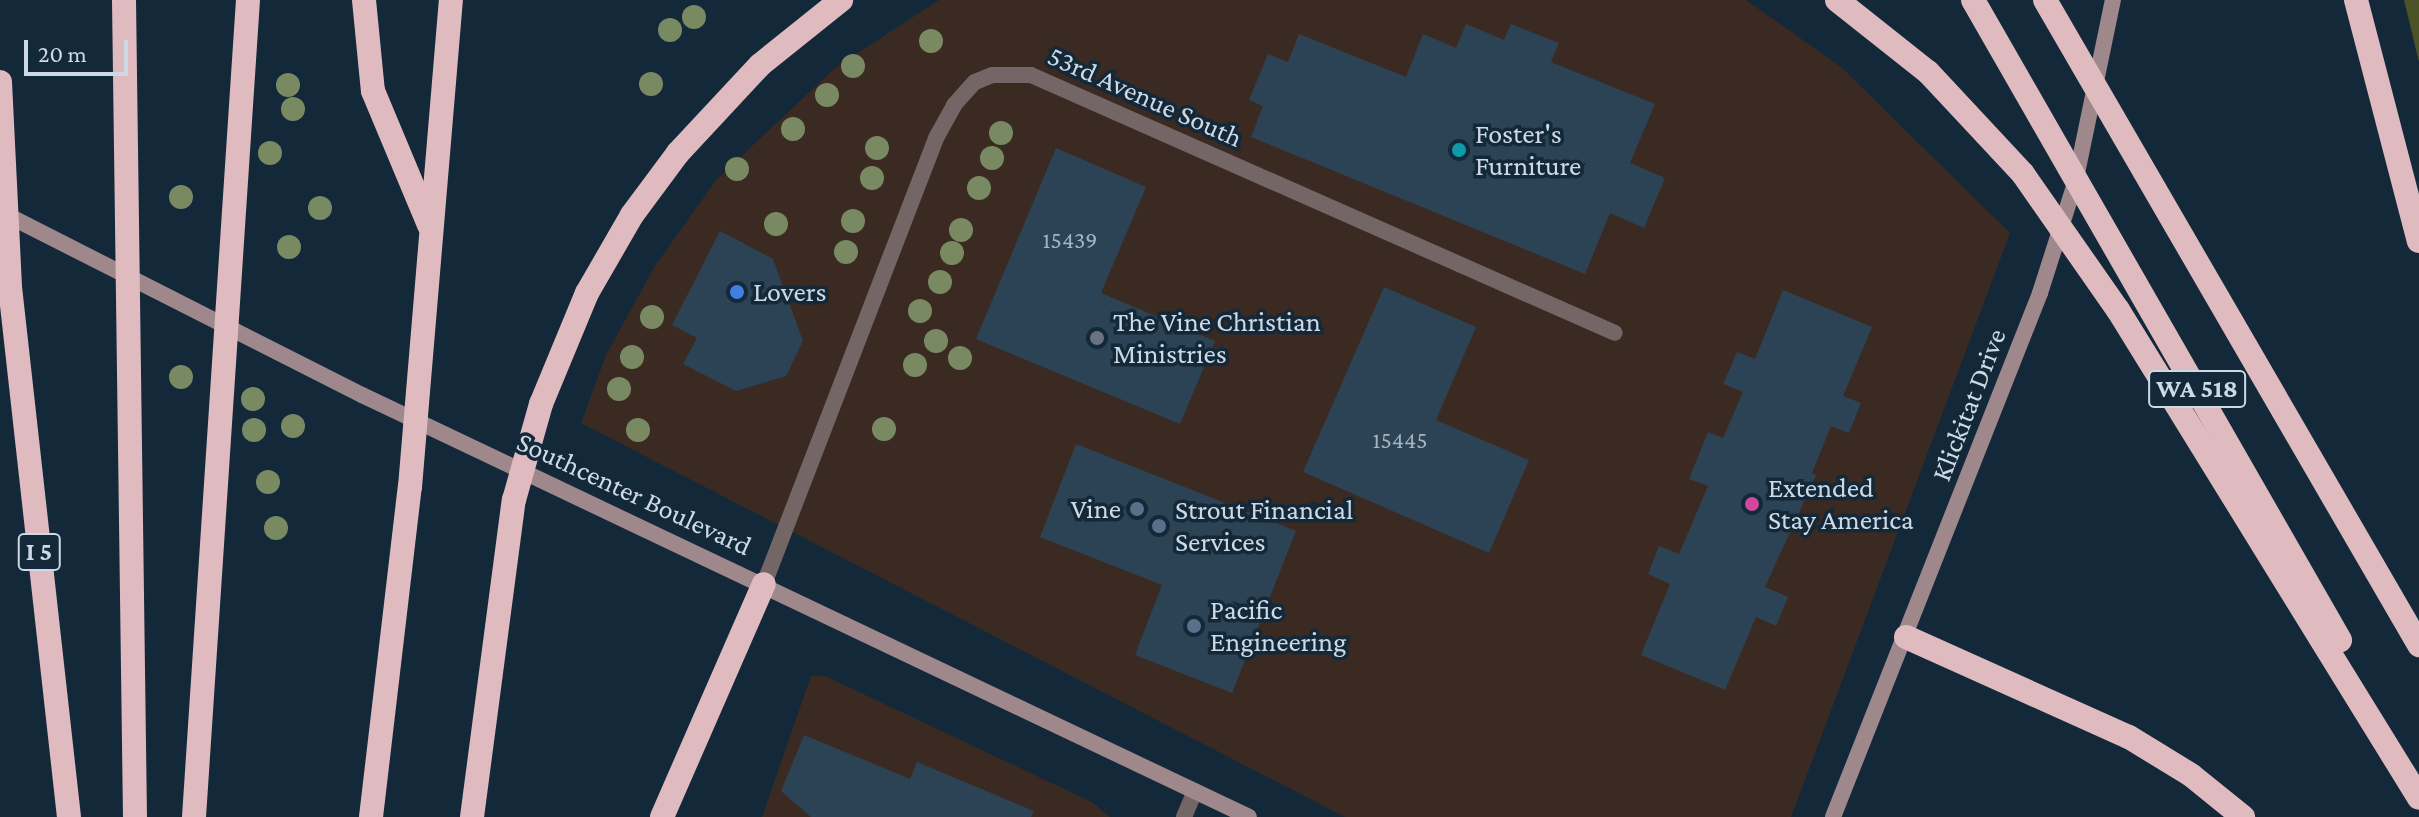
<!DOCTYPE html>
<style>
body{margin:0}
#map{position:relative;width:2419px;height:817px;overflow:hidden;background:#13293a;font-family:"Crimson Pro",serif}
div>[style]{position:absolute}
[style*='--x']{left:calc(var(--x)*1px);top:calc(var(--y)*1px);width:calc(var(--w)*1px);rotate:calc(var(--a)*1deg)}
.commercial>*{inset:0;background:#3b2a22}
.green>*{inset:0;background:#4b5226}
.building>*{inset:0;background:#2c4355}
.street>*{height:16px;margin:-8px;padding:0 8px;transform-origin:8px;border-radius:8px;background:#746567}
.secondary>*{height:16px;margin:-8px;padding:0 8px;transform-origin:8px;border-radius:8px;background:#9f888b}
.highway>*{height:24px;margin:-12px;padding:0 12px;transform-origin:12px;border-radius:12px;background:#dfbbc0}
.trees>*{width:24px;height:24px;margin:-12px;border-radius:50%;background:#798a63}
.dots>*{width:22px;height:22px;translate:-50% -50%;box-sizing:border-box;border:4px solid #13293a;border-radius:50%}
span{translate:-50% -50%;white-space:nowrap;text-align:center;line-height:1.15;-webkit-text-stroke:7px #13293a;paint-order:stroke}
.number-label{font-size:24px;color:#a5b4c1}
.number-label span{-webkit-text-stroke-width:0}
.shield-label span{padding:2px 6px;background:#13293a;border:2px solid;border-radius:6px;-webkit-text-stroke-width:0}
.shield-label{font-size:26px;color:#cddae5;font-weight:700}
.street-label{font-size:28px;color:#cddae5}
.poi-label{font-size:28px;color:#cddae5}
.left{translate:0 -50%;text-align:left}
.right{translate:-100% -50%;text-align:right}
.scale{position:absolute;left:24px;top:40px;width:104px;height:36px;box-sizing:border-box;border:4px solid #cddae5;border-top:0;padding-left:10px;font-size:24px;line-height:28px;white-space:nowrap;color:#cddae5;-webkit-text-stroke:6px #13293a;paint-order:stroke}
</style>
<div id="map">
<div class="commercial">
<i style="clip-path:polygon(939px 0,1746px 0,1841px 67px,2010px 233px,1791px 817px,1345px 817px,581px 423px,606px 355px,655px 266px,717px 179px,835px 68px)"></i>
<i style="clip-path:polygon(811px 676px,825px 676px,1092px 802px,1110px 817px,762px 817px)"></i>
</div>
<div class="green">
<i style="clip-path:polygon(2404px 0,2419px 0,2419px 62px)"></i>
</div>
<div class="building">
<i style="clip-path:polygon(1466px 24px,1504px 40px,1511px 24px,1559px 43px,1551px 62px,1655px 104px,1630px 163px,1665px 178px,1644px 228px,1610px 213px,1585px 274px,1251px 137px,1263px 106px,1249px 100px,1268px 54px,1288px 62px,1299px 34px,1406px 77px,1423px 34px,1456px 48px)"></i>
<i style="clip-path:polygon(1056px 148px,1146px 187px,1101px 293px,1215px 341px,1180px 424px,976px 339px)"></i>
<i style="clip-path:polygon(720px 231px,773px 259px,803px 341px,786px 376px,736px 391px,683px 364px,697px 338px,672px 325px)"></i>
<i style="clip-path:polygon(1384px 287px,1476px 327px,1436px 420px,1529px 460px,1489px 553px,1303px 472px)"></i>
<i style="clip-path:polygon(1783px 290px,1872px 327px,1843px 396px,1861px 403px,1849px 433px,1831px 426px,1812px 473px,1816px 475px,1765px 587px,1788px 597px,1776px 626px,1756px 617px,1725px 690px,1641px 655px,1670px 584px,1648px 574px,1659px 546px,1679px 554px,1708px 486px,1689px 479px,1708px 432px,1723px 438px,1743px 392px,1723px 384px,1737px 352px,1755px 359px)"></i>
<i style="clip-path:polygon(1076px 444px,1296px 531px,1232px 693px,1135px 655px,1162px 585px,1040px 537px)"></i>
<i style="clip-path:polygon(804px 735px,910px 779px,917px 762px,1034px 811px,1031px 817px,811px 817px,781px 791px)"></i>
</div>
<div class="street">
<i style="--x:764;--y:584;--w:478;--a:-68.9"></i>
<i style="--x:936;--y:138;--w:38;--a:-61"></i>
<i style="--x:954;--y:105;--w:31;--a:-48"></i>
<i style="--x:975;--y:82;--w:18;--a:-22"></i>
<i style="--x:992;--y:75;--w:39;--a:0"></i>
<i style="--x:1031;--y:75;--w:638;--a:23.83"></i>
<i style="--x:1184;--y:817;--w:28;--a:-67"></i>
</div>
<div class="secondary">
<i style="--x:1;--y:212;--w:405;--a:26.9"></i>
<i style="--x:362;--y:395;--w:982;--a:25.44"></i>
<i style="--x:1833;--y:817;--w:563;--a:-68.44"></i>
<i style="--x:2040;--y:293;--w:115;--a:-72.3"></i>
<i style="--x:2075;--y:183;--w:187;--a:-78.3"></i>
</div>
<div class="highway">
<i style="--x:124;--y:0;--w:817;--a:89.23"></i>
<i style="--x:364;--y:0;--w:91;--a:84.4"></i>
<i style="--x:373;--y:91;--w:145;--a:67.3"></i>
<i style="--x:1837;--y:0;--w:116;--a:38.4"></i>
<i style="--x:1928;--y:72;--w:139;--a:47"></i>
<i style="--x:2023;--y:174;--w:166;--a:55.1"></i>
<i style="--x:2118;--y:310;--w:573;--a:58.33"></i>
<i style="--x:1973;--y:0;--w:738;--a:60.17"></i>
<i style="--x:2045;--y:0;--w:746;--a:59.89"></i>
<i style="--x:2356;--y:0;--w:249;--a:75.4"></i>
<i style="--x:0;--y:82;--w:205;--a:87.2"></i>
<i style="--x:10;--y:287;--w:533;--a:83.65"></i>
<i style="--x:1906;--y:637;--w:244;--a:24.2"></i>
<i style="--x:2129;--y:737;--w:73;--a:31.5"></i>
<i style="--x:2191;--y:775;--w:67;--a:38.9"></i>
<i style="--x:194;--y:817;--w:819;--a:-86.22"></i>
<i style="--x:371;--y:817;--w:332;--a:-83.3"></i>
<i style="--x:410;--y:487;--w:489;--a:-85.2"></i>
<i style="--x:472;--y:817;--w:320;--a:-82.5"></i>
<i style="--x:514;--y:500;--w:100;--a:-74.3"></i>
<i style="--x:541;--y:404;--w:120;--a:-67.5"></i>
<i style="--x:587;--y:293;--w:90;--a:-60"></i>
<i style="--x:632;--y:215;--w:77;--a:-53.4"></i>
<i style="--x:678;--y:153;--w:120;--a:-47"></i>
<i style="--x:760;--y:65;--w:104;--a:-38.7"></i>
<i style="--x:662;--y:817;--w:254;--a:-66.4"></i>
</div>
<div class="trees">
<i style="left:694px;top:17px"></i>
<i style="left:670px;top:30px"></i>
<i style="left:931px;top:41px"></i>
<i style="left:853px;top:66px"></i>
<i style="left:651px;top:84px"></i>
<i style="left:288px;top:85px"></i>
<i style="left:827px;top:95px"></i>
<i style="left:293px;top:109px"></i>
<i style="left:793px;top:129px"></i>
<i style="left:1001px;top:133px"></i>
<i style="left:877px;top:148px"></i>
<i style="left:270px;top:153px"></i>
<i style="left:992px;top:158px"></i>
<i style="left:737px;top:169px"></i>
<i style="left:872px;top:178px"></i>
<i style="left:979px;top:188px"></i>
<i style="left:181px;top:197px"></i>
<i style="left:320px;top:208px"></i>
<i style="left:853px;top:221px"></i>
<i style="left:776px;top:224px"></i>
<i style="left:961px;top:230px"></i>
<i style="left:289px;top:247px"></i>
<i style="left:846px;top:252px"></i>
<i style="left:952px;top:253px"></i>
<i style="left:940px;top:282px"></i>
<i style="left:920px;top:311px"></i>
<i style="left:652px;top:317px"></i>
<i style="left:936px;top:341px"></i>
<i style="left:632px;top:357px"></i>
<i style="left:960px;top:358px"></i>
<i style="left:915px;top:365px"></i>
<i style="left:181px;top:377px"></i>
<i style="left:619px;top:389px"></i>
<i style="left:253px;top:399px"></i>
<i style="left:293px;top:426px"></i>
<i style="left:884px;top:429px"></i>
<i style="left:254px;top:430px"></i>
<i style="left:638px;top:430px"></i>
<i style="left:268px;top:482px"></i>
<i style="left:276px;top:528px"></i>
</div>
<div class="dots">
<i style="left:1459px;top:150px;background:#0f9aa8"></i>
<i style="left:737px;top:292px;background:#3f7fe0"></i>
<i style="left:1097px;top:338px;background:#6b7280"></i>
<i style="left:1752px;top:504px;background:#d1479c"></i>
<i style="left:1137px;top:509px;background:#5c6f8a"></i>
<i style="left:1159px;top:526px;background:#5c6f8a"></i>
<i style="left:1194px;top:626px;background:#5c6f8a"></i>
</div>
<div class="number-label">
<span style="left:1070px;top:240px">15439</span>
<span style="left:1400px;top:440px">15445</span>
</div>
<div class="shield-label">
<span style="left:2197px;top:389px">WA 518</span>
<span style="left:39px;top:552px">I 5</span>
</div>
<div class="street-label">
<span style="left:1145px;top:97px;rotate:24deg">53rd Avenue South</span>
<span style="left:1969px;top:405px;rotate:-69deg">Klickitat Drive</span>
<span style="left:634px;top:494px;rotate:25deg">Southcenter Boulevard</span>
</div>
<div class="poi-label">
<span class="left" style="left:1475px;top:150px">Foster's<br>Furniture</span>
<span class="left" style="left:753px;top:292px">Lovers</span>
<span class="left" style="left:1113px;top:338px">The Vine Christian<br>Ministries</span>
<span class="left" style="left:1768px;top:504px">Extended<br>Stay America</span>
<span class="right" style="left:1121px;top:509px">Vine</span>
<span class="left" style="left:1175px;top:526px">Strout Financial<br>Services</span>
<span class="left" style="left:1210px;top:626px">Pacific<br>Engineering</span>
</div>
<div class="scale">20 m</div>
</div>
